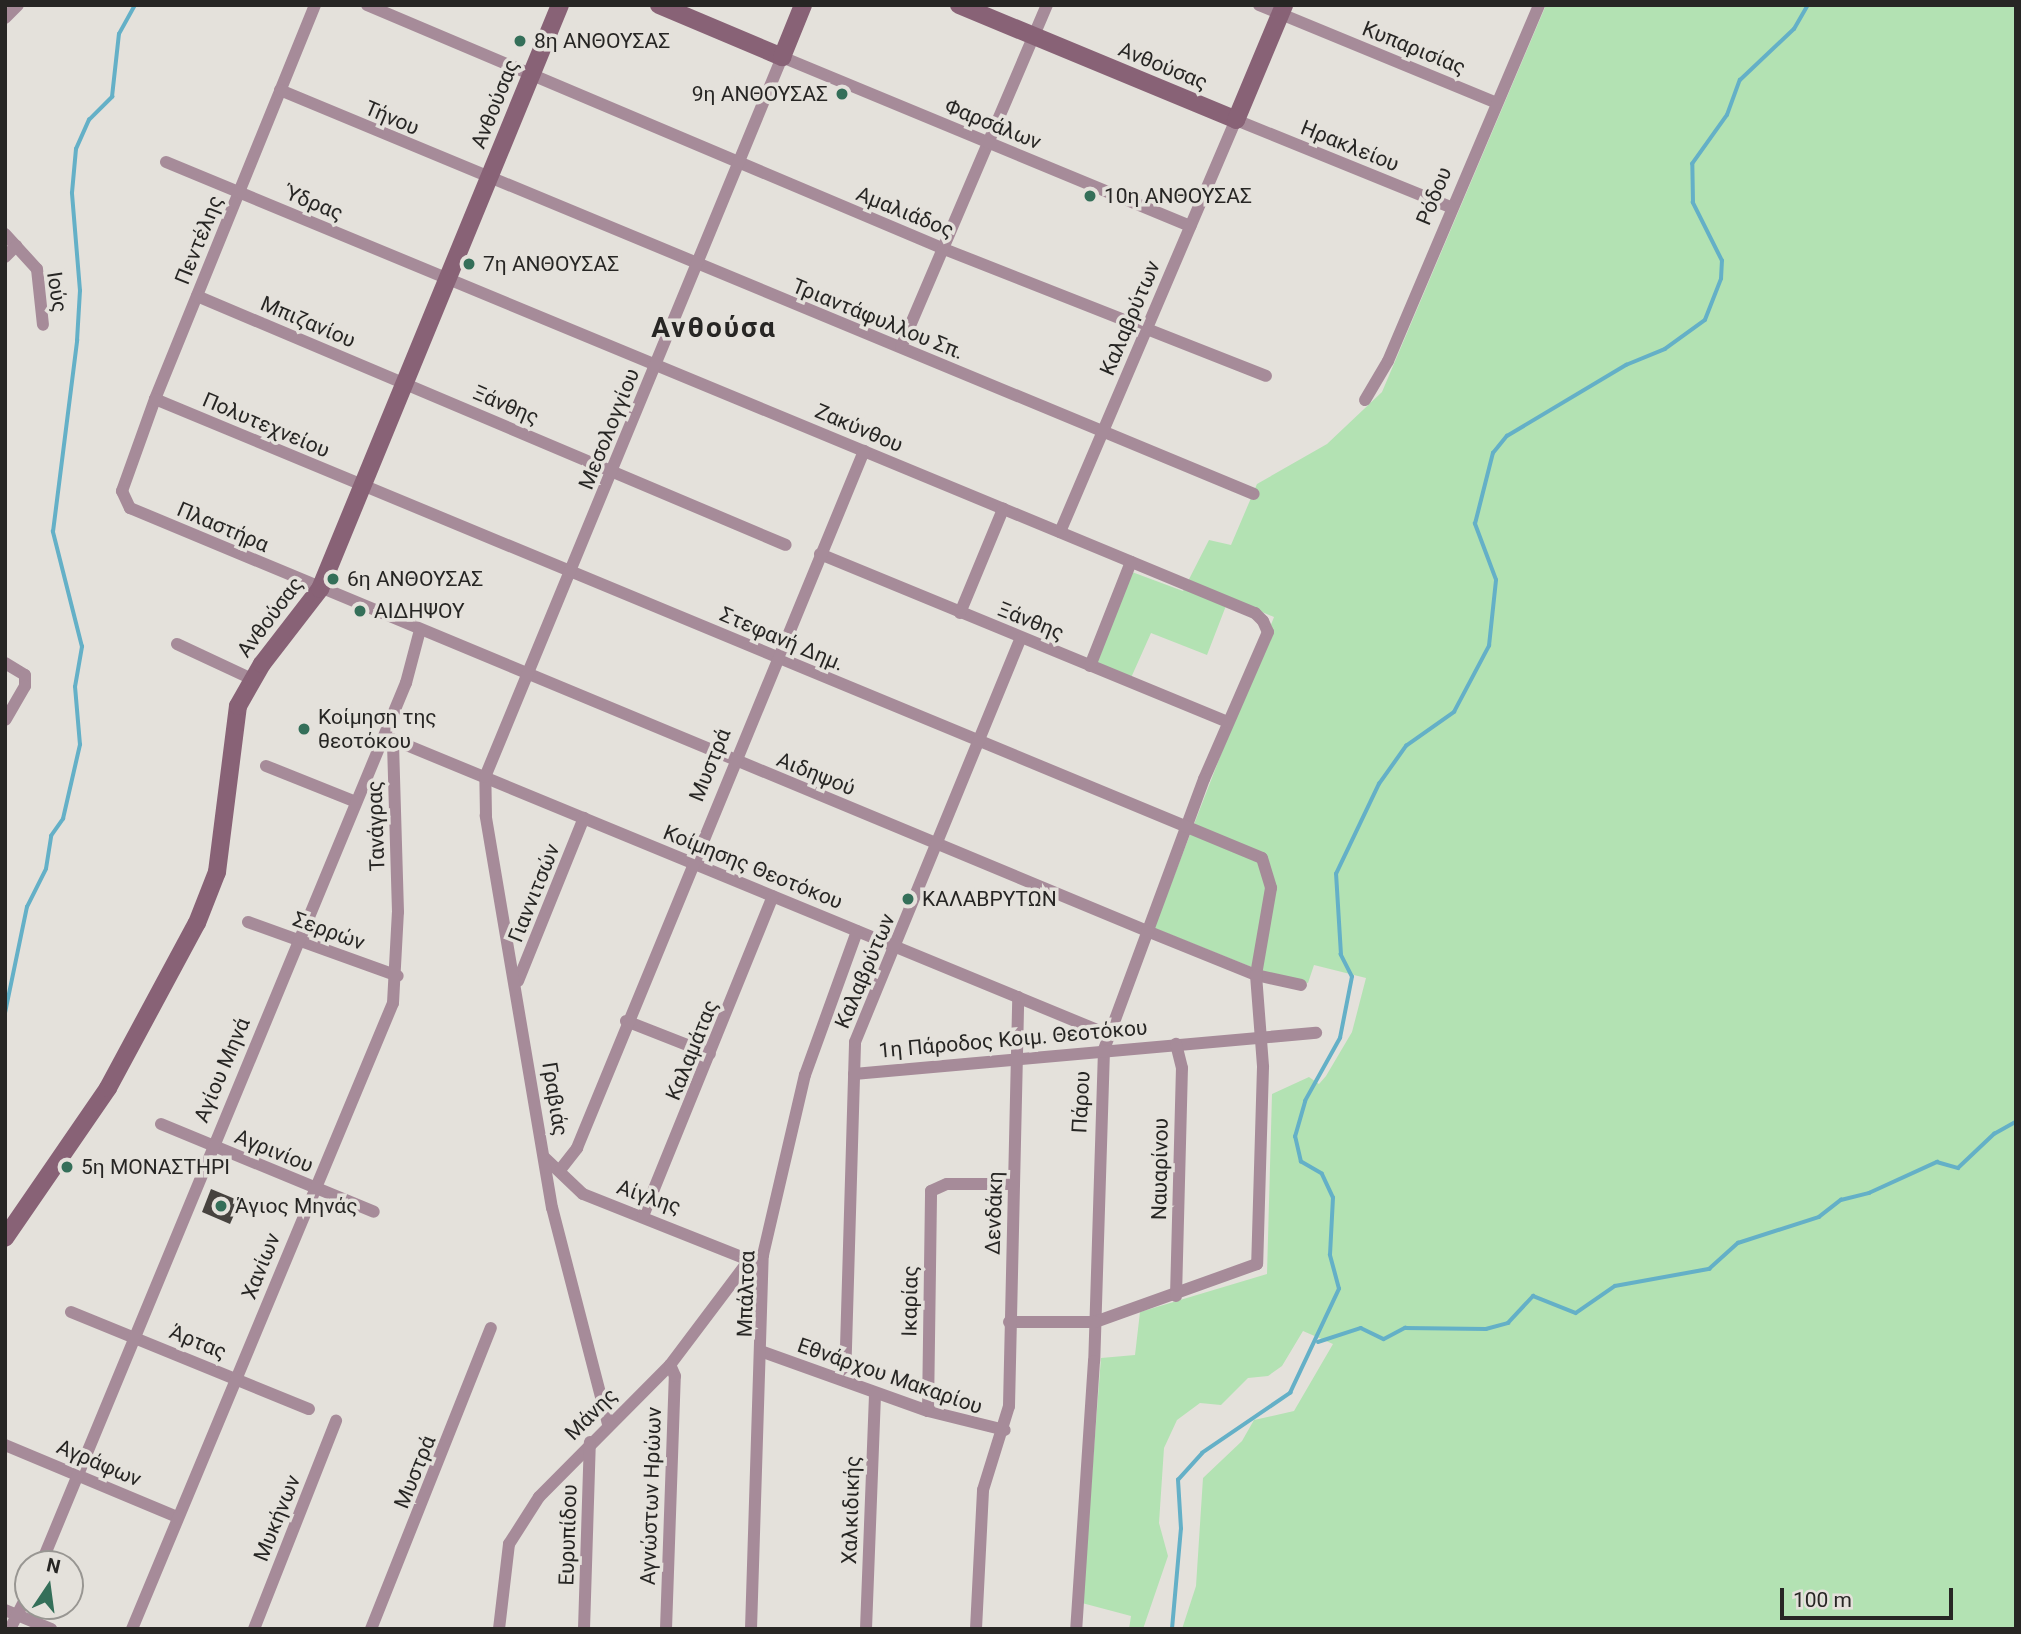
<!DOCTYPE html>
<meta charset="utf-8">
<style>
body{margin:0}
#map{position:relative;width:2021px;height:1634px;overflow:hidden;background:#e4e1db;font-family:Roboto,sans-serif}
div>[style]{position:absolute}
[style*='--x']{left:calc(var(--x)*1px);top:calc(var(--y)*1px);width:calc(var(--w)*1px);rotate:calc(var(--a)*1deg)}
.green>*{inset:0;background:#b3e2b3}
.stream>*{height:3.5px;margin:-1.75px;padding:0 1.75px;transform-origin:1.75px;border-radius:1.75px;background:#64b0c7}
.building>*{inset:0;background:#47433f}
.street>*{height:12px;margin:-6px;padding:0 6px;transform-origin:6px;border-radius:6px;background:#a68b99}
.secondary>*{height:18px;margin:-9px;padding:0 9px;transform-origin:9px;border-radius:9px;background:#886276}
.dots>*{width:19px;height:19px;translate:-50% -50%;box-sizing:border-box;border:4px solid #e4e1db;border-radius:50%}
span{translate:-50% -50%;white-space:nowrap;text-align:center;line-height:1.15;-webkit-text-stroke:7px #e4e1db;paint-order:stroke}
.poi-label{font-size:21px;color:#272624}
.left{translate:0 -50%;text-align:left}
.right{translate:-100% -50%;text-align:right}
.street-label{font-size:21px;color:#272624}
.district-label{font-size:28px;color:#272624;font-weight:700;letter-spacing:2px}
.frame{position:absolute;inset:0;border:7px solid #272624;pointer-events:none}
.north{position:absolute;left:14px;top:1550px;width:70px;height:70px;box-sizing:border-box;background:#e4e1db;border:2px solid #989692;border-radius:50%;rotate:13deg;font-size:19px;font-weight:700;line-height:28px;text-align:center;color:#272624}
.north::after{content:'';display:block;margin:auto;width:24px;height:32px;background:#346f59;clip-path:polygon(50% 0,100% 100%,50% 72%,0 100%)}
.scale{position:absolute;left:1780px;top:1588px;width:173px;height:32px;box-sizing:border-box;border:4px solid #272624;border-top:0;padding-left:9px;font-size:21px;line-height:24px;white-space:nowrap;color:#272624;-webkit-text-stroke:5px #e4e1db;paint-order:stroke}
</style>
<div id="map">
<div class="green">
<i style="clip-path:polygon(1546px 5px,2016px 5px,2016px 1629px,1182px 1629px,1196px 1586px,1203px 1478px,1242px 1441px,1254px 1420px,1294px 1411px,1333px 1344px,1303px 1331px,1282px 1366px,1268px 1376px,1248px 1378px,1221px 1405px,1200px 1403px,1177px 1420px,1164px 1448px,1159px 1523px,1168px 1556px,1143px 1629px,1129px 1629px,1131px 1616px,1082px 1603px,1101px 1358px,1135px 1355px,1140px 1312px,1267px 1274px,1272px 1094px,1309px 1077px,1319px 1084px,1326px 1076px,1352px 1032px,1366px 978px,1314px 965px,1308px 983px,1264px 972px,1154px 928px,1274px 617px,1229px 598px,1207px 655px,1151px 633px,1130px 680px,1094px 666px,1132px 572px,1183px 591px,1209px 540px,1231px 545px,1257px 484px,1327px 444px,1382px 392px)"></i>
</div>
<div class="stream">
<i style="--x:5;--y:1013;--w:108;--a:-78.3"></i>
<i style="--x:27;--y:907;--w:42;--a:-63.4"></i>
<i style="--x:46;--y:869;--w:33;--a:-81"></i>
<i style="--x:51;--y:836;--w:21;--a:-55"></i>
<i style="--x:63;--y:819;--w:76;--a:-77.1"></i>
<i style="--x:80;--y:745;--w:58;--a:-94.9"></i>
<i style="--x:75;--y:687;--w:41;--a:-80.1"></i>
<i style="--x:82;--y:647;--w:119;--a:-104.2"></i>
<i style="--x:53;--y:532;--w:193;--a:-82.8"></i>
<i style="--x:77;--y:341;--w:50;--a:-86.6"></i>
<i style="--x:80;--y:291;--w:98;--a:-94.7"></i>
<i style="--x:72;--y:193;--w:44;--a:-84.8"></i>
<i style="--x:76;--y:149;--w:32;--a:-66"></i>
<i style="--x:89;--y:120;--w:33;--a:-45"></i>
<i style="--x:112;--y:97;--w:63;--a:-83.7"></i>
<i style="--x:119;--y:34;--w:33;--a:-61"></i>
<i style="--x:1318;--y:1342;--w:45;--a:-18"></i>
<i style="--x:1361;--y:1328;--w:25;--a:26"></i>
<i style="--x:1384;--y:1339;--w:24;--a:-28"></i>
<i style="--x:1405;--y:1328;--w:81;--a:0.7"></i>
<i style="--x:1486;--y:1329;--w:23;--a:-15"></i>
<i style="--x:1508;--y:1323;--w:37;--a:-47"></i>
<i style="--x:1533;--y:1296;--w:46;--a:21.6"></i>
<i style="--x:1576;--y:1313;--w:47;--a:-34.7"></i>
<i style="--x:1615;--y:1286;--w:96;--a:-10.3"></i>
<i style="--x:1709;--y:1269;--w:39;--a:-42"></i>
<i style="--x:1738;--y:1243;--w:85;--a:-17.8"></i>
<i style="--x:1819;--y:1217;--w:28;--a:-38"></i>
<i style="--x:1841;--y:1200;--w:29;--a:-14"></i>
<i style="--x:1869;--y:1193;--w:75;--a:-24.5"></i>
<i style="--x:1937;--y:1162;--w:22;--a:16"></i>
<i style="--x:1958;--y:1168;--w:50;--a:-43.4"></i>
<i style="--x:1994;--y:1134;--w:25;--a:-29"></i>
<i style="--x:1172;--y:1629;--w:100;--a:-84.9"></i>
<i style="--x:1181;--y:1529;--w:49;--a:-93.5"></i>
<i style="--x:1178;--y:1480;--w:36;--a:-48"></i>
<i style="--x:1202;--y:1453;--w:107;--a:-34.3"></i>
<i style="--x:1290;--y:1393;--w:115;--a:-64.8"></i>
<i style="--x:1339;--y:1289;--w:35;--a:-105"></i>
<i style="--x:1330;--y:1255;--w:57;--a:-87"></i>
<i style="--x:1333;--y:1198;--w:26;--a:-115"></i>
<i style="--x:1322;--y:1174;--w:24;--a:-150"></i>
<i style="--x:1301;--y:1162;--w:26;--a:-103"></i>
<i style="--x:1295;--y:1137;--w:37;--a:-74"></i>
<i style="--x:1305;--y:1101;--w:72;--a:-60.9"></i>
<i style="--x:1340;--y:1038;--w:62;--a:-78.9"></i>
<i style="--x:1352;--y:977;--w:25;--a:-117"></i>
<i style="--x:1341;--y:955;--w:81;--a:-93.5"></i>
<i style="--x:1336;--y:874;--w:100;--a:-64.5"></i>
<i style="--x:1379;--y:784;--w:47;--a:-54.6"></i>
<i style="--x:1406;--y:746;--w:59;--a:-35.3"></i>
<i style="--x:1454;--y:712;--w:75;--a:-62.1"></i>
<i style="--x:1489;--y:646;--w:66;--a:-83.9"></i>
<i style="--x:1496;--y:580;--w:60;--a:-110.6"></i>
<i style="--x:1475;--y:524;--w:73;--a:-75.8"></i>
<i style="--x:1493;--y:453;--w:22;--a:-51"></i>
<i style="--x:1507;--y:436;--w:139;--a:-30.8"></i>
<i style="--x:1626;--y:365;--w:42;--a:-22.3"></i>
<i style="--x:1665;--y:349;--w:49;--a:-35.9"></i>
<i style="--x:1705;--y:320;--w:44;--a:-68.7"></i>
<i style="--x:1721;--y:279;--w:18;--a:-87"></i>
<i style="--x:1722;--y:261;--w:65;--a:-116.6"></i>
<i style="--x:1693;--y:203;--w:39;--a:-91"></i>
<i style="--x:1692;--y:164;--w:60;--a:-54.5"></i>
<i style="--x:1727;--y:115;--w:37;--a:-70"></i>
<i style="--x:1740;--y:80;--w:74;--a:-43.4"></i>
<i style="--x:1794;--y:29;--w:28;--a:-60"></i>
</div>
<div class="building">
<i style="clip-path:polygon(211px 1189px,240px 1201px,230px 1224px,202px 1212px)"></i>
</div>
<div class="street">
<i style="--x:315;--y:5;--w:425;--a:112.1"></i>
<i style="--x:155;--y:399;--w:98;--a:109.7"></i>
<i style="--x:122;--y:491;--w:19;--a:65"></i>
<i style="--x:130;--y:508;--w:1101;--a:22.58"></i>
<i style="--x:1147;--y:931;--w:118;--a:22"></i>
<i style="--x:1256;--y:975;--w:46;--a:12.5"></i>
<i style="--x:367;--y:5;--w:626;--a:22.92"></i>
<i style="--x:944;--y:249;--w:346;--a:21.5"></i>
<i style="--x:1259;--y:5;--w:254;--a:22.4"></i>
<i style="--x:5;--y:18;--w:18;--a:-45"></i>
<i style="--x:280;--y:90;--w:1054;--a:22.53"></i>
<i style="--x:166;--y:162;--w:1179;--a:22.5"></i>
<i style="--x:1255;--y:613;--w:11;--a:45"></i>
<i style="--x:1263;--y:621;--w:12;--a:66"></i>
<i style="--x:1268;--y:632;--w:160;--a:113.5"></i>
<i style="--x:1204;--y:779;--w:289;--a:110.3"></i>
<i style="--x:1104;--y:1050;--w:311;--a:91.8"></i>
<i style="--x:1094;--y:1361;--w:269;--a:93.8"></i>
<i style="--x:5;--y:234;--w:47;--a:47.6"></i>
<i style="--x:37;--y:269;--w:56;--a:83.9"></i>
<i style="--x:5;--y:257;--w:16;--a:-45"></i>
<i style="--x:197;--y:296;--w:639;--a:22.92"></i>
<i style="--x:901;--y:347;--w:372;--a:-66.9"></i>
<i style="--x:155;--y:399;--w:1198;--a:22.52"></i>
<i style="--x:1262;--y:858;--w:31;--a:73"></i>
<i style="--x:1271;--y:888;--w:88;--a:99.8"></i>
<i style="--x:1256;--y:975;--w:92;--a:85.6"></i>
<i style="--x:1263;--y:1067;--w:197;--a:91.7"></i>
<i style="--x:1257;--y:1264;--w:172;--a:160.3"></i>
<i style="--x:1095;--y:1322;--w:86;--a:180"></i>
<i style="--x:1365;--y:400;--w:45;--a:-59.5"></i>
<i style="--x:1388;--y:361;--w:387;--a:-67"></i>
<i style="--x:1060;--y:532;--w:448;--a:-66.9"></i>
<i style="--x:1236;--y:120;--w:231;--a:22.1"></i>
<i style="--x:820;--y:554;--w:441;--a:22.4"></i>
<i style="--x:960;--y:613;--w:113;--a:-67.5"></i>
<i style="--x:177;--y:644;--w:83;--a:25"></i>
<i style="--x:5;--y:663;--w:23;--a:31"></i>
<i style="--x:25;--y:675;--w:11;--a:90"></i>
<i style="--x:25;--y:686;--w:39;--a:120"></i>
<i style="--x:1090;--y:666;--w:112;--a:-68.5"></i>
<i style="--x:387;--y:737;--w:779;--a:22.42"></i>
<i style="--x:266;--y:766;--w:97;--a:21.8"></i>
<i style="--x:248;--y:922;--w:159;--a:19.8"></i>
<i style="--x:518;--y:981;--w:176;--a:-68"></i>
<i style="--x:626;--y:1021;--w:90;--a:21.4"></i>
<i style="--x:854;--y:1074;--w:464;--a:-5.1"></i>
<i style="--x:161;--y:1124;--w:230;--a:22.4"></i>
<i style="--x:545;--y:1158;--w:52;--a:43.5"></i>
<i style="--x:583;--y:1194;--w:179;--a:21.7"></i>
<i style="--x:560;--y:1170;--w:28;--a:-52"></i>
<i style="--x:577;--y:1148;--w:754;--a:-67.62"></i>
<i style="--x:643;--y:1216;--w:345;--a:-67.9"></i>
<i style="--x:1176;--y:1296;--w:228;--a:-88.5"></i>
<i style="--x:1182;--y:1068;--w:25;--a:-104"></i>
<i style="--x:71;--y:1312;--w:257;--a:22.2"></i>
<i style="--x:763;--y:1352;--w:175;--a:19.7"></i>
<i style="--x:928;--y:1411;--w:79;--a:13.9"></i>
<i style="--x:845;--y:1381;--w:339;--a:-88.3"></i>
<i style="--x:855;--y:1042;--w:437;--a:-67.7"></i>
<i style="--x:928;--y:1411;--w:220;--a:-89.2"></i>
<i style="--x:931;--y:1191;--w:17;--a:-24"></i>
<i style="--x:947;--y:1184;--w:67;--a:0"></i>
<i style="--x:608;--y:1424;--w:223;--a:-104.5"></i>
<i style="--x:552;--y:1208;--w:398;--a:-99.6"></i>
<i style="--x:486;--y:816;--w:39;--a:-91"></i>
<i style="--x:485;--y:777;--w:779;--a:-67.58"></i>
<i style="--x:782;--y:57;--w:442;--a:22.5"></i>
<i style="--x:5;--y:1445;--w:186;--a:22.7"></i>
<i style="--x:41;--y:1564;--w:954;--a:-67.5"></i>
<i style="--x:406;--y:683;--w:55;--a:-75.2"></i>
<i style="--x:5;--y:1610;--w:50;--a:22.4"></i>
<i style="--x:10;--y:1629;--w:39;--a:-63"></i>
<i style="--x:132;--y:1629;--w:678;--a:-67.37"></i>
<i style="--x:393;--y:1003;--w:91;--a:-86.9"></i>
<i style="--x:398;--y:912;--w:172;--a:-91.7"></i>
<i style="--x:254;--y:1629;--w:224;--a:-68.5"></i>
<i style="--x:371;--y:1629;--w:324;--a:-68.3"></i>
<i style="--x:499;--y:1629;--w:86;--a:-83.3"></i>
<i style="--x:509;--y:1544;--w:56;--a:-57.4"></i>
<i style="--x:539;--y:1497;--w:186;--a:-45.2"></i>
<i style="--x:670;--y:1365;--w:131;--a:-53"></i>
<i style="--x:749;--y:1260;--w:15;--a:-20"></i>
<i style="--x:584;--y:1629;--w:187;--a:-88.2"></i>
<i style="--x:666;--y:1629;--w:253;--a:-88"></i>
<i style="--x:675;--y:1376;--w:12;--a:-114"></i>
<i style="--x:751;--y:1629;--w:374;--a:-88.2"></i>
<i style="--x:763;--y:1255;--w:185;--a:-76.9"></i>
<i style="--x:805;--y:1075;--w:153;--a:-70.1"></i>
<i style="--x:866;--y:1629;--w:236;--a:-87.8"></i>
<i style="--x:976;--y:1629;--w:139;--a:-87.1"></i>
<i style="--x:983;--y:1490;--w:88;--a:-72.8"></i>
<i style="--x:1009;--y:1406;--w:409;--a:-88.7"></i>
</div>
<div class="secondary">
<i style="--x:659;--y:5;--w:134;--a:22.9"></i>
<i style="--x:782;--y:57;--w:56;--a:-68"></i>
<i style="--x:959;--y:5;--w:300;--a:22.5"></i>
<i style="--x:1236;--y:120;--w:125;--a:-67.3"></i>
<i style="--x:5;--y:1238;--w:182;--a:-55.5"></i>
<i style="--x:108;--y:1088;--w:187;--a:-61.7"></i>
<i style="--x:197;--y:923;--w:55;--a:-68.6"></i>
<i style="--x:217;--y:872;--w:167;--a:-82.8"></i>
<i style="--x:238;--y:706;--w:48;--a:-60.3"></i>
<i style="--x:262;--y:664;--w:95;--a:-52.3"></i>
<i style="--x:320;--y:589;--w:631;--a:-67.66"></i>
</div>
<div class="dots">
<i style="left:520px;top:41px;background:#346f59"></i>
<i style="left:842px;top:94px;background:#346f59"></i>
<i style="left:1090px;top:196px;background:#346f59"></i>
<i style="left:469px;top:264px;background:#346f59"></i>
<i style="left:333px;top:579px;background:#346f59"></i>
<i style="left:360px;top:611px;background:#346f59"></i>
<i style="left:304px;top:729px;background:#346f59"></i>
<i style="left:908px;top:899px;background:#346f59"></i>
<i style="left:67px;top:1167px;background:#346f59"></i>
<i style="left:221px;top:1206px;background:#346f59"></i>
</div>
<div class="poi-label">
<span class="left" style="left:534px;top:41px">8η ΑΝΘΟΥΣΑΣ</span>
<span class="right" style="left:828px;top:94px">9η ΑΝΘΟΥΣΑΣ</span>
<span class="left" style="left:1104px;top:196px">10η ΑΝΘΟΥΣΑΣ</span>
<span class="left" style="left:483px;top:264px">7η ΑΝΘΟΥΣΑΣ</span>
<span class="left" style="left:347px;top:579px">6η ΑΝΘΟΥΣΑΣ</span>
<span class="left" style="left:374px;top:611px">ΑΙΔΗΨΟΥ</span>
<span class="left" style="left:318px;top:729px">Κοίμηση της<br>θεοτόκου</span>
<span class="left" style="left:922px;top:899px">ΚΑΛΑΒΡΥΤΩΝ</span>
<span class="left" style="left:81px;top:1167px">5η ΜΟΝΑΣΤΗΡΙ</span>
<span class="left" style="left:235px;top:1206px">Άγιος Μηνάς</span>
</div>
<div class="street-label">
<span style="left:1414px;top:48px;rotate:22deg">Κυπαρισίας</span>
<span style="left:1163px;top:66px;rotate:22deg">Ανθούσας</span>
<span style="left:495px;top:104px;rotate:-68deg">Ανθούσας</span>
<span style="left:392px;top:118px;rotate:23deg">Τήνου</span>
<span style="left:993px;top:124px;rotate:22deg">Φαρσάλων</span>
<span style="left:1350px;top:146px;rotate:22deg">Ηρακλείου</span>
<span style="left:1434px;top:196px;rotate:-68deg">Ρόδου</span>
<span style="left:314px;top:203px;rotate:22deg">Ύδρας</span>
<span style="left:905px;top:212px;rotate:22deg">Αμαλιάδος</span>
<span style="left:199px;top:240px;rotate:-68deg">Πεντέλης</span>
<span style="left:57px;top:292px;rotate:81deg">Ιούς</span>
<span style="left:1130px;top:318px;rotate:-67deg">Καλαβρύτων</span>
<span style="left:878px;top:319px;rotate:22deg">Τριαντάφυλλου Σπ.</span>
<span style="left:308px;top:322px;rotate:23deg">Μπιζανίου</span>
<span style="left:506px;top:405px;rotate:23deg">Ξάνθης</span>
<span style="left:266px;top:425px;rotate:23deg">Πολυτεχνείου</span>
<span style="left:859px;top:428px;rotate:23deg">Ζακύνθου</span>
<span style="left:609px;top:429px;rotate:-68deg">Μεσολογγίου</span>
<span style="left:223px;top:527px;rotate:23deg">Πλαστήρα</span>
<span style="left:270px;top:617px;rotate:-53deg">Ανθούσας</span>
<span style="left:1031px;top:621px;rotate:22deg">Ξάνθης</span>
<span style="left:782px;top:639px;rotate:23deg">Στεφανή Δημ.</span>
<span style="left:710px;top:765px;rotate:-68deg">Μυστρά</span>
<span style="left:816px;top:774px;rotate:22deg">Αιδηψού</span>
<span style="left:376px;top:826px;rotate:-92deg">Τανάγρας</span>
<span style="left:753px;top:867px;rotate:22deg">Κοίμησης Θεοτόκου</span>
<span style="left:534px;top:893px;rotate:-68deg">Γιαννιτσών</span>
<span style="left:329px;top:931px;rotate:20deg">Σερρών</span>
<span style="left:865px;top:971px;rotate:-67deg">Καλαβρύτων</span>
<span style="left:1013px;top:1039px;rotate:-5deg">1η Πάροδος Κοιμ. Θεοτόκου</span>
<span style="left:692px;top:1050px;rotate:-68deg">Καλαμάτας</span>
<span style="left:222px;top:1070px;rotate:-67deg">Αγίου Μηνά</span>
<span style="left:555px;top:1099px;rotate:81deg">Γραβιάς</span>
<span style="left:1081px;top:1102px;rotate:-87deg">Πάρου</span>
<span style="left:274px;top:1151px;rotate:22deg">Αγρινίου</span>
<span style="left:1160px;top:1169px;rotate:-89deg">Ναυαρίνου</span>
<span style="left:649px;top:1197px;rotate:19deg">Αίγλης</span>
<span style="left:994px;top:1213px;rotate:-88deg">Δενδάκη</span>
<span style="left:261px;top:1266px;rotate:-68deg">Χανίων</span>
<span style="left:746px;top:1294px;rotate:-88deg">Μπάλτσα</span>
<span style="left:910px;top:1301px;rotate:-89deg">Ικαρίας</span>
<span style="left:198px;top:1342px;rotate:22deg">Άρτας</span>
<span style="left:890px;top:1376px;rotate:19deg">Εθνάρχου Μακαρίου</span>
<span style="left:591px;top:1414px;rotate:-45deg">Μάνης</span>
<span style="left:99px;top:1463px;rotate:23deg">Αγράφων</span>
<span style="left:415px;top:1472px;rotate:-68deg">Μυστρά</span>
<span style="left:651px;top:1496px;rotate:-88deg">Αγνώστων Ηρώων</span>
<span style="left:851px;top:1510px;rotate:-88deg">Χαλκιδικής</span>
<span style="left:277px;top:1518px;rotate:-68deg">Μυκήνων</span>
<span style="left:568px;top:1535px;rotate:-88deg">Ευρυπίδου</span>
</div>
<div class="district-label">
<span style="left:714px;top:328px">Ανθούσα</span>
</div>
<div class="frame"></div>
<div class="north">N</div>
<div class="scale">100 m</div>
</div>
